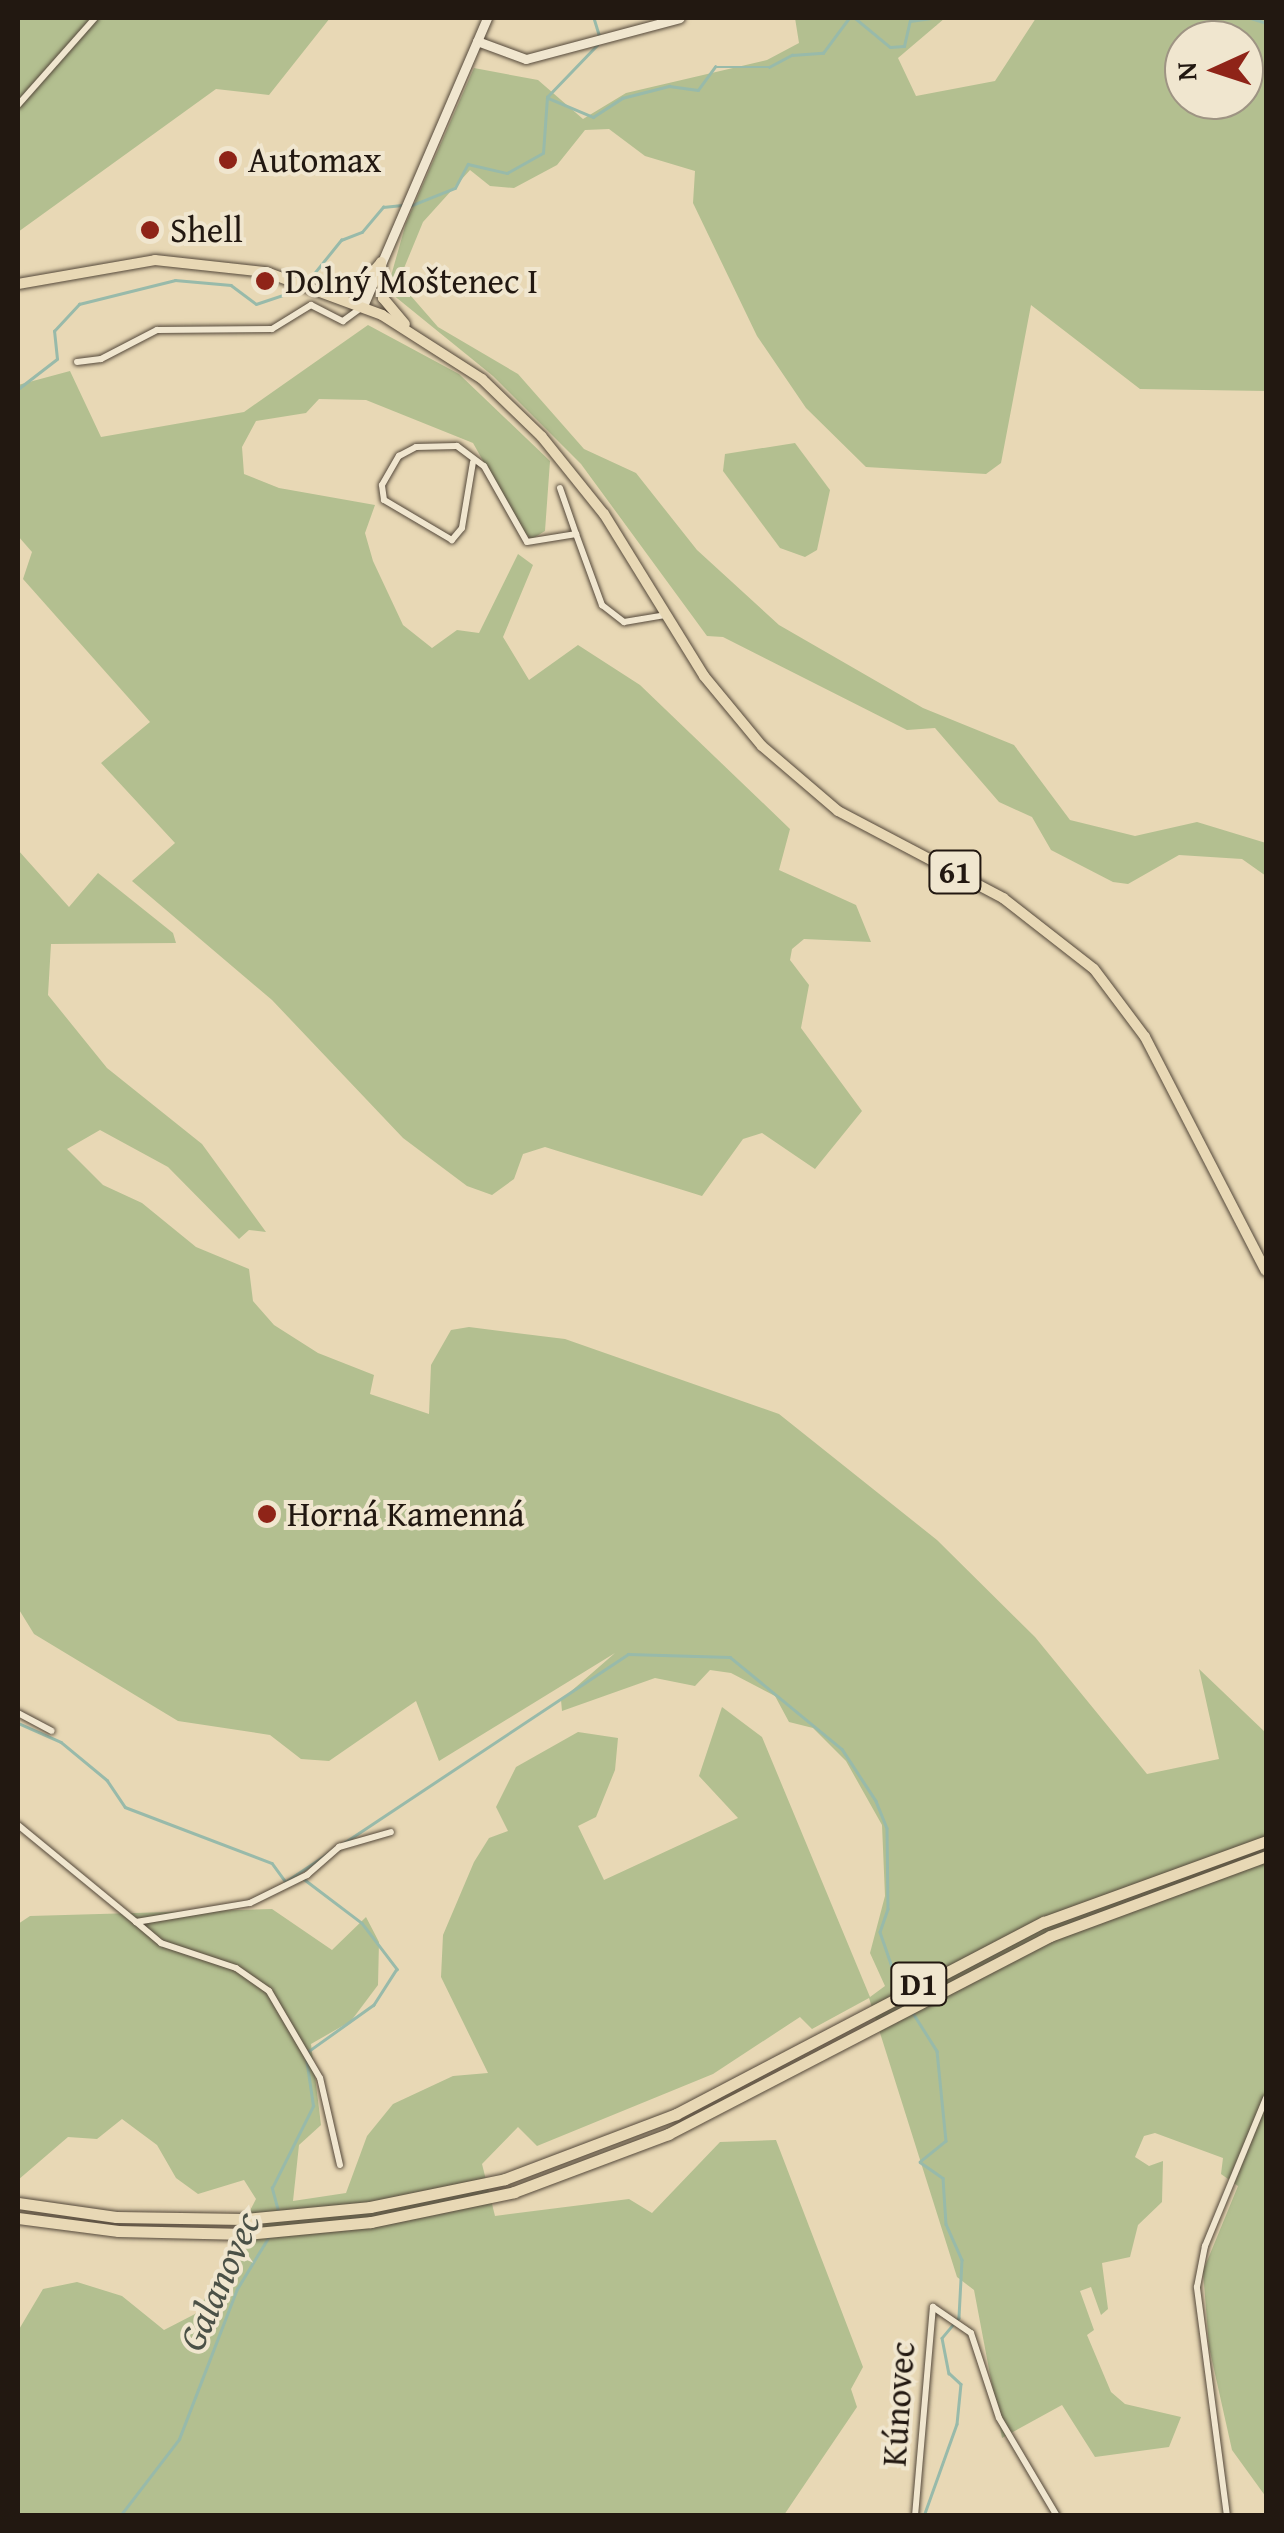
<!DOCTYPE html>
<meta charset="utf-8">
<style>
body{margin:0}
#map{position:relative;width:1284px;height:2533px;overflow:hidden;background:#e8d8b5;font-family:"Gentium Book Plus",serif}
div>[style]{position:absolute}
[style*='--x']{left:calc(var(--x)*1px);top:calc(var(--y)*1px);width:calc(var(--w)*1px);rotate:calc(var(--a)*1deg)}
.green>*{inset:0;background:#b3bf90}
.stream>*{height:2.5px;margin:-1.25px;padding:0 1.25px;transform-origin:1.25px;border-radius:1.25px;background:#98baaa}
.roads{filter:drop-shadow(0 0 2px #54483a) drop-shadow(0 0 2px #54483a)}
.street>*{height:6px;margin:-3px;padding:0 3px;transform-origin:3px;border-radius:3px;background:#f0e6cf}
.secondary>*{height:9px;margin:-4.5px;padding:0 4.5px;transform-origin:4.5px;border-radius:4.5px;background:#f0e6cf}
.primary>*{height:10px;margin:-5px;padding:0 5px;transform-origin:5px;border-radius:5px;background:#e8d8b5}
.highway>*{height:11px;margin:-5.5px;padding:0 5.5px;transform-origin:5.5px;border-radius:5.5px;background:#e8d8b5}
.dots>*{width:28px;height:28px;translate:-50% -50%;box-sizing:border-box;border:5px solid #f0e6cf;border-radius:50%}
span{translate:-50% -50%;white-space:nowrap;text-align:center;line-height:1.15;-webkit-text-stroke:8px #f0e6cf;paint-order:stroke}
.shield-label span{padding:2px 8px;background:#f0e6cf;border:2px solid;border-radius:8px;-webkit-text-stroke-width:0}
.shield-label{font-size:32px;color:#221811;font-weight:700}
.poi-label{font-size:35px;color:#221811}
.left{translate:0 -50%;text-align:left}
.street-label{font-size:35px;color:#221811}
.water-label{font-size:38px;color:#4b5147;font-style:italic}
.frame{position:absolute;inset:0;border:20px solid #221811;pointer-events:none}
.north{position:absolute;left:1164px;top:20px;width:100px;height:100px;box-sizing:border-box;background:#f0e6cf;border:2px solid #9e9483;border-radius:50%;rotate:267deg;font-size:28px;font-weight:700;line-height:40px;text-align:center;color:#221811}
.north::after{content:'';display:block;margin:auto;width:35px;height:45px;background:#8f2418;clip-path:polygon(50% 0,100% 100%,50% 72%,0 100%)}
</style>
<div id="map">
<div class="green">
<i style="clip-path:polygon(18px 18px,330px 18px,269px 95px,216px 89px,18px 232px)"></i>
<i style="clip-path:polygon(evenodd,795px 18px,945px 18px,898px 58px,916px 96px,995px 81px,1036px 18px,1266px 18px,1266px 391px,1140px 389px,1031px 305px,1001px 463px,986px 474px,866px 467px,806px 408px,757px 336px,693px 203px,695px 171px,645px 156px,609px 129px,585px 130px,557px 165px,514px 188px,490px 186px,470px 170px,423px 222px,402px 273px,404px 288px,438px 327px,518px 374px,584px 449px,636px 473px,697px 550px,779px 625px,923px 708px,1014px 745px,1070px 820px,1135px 836px,1197px 822px,1266px 843px,1266px 876px,1242px 859px,1179px 855px,1128px 884px,1113px 882px,1051px 850px,1032px 817px,999px 802px,935px 728px,907px 730px,723px 637px,707px 636px,581px 464px,493px 376px,387px 290px,406px 223px,474px 68px,538px 80px,583px 119px,626px 93px,767px 60px,799px 43px,795px 18px,1184px 40px,1244px 40px,1244px 100px,1184px 100px,1184px 40px)"></i>
<i style="clip-path:polygon(368px 325px,459px 374px,550px 461px,545px 531px,532px 539px,523px 532px,473px 443px,366px 400px,319px 399px,306px 413px,256px 421px,242px 447px,244px 474px,279px 488px,375px 505px,365px 533px,373px 561px,403px 625px,432px 648px,457px 630px,479px 633px,518px 554px,533px 565px,503px 637px,529px 680px,578px 645px,640px 685px,790px 829px,779px 870px,856px 905px,871px 942px,804px 939px,792px 949px,790px 960px,809px 985px,801px 1028px,862px 1111px,815px 1169px,762px 1133px,743px 1139px,702px 1196px,545px 1147px,523px 1154px,514px 1179px,492px 1195px,467px 1186px,403px 1138px,272px 1000px,132px 881px,175px 843px,101px 763px,150px 722px,23px 579px,32px 552px,18px 536px,18px 385px,70px 371px,101px 437px,244px 412px)"></i>
<i style="clip-path:polygon(795px 443px,830px 490px,817px 550px,805px 557px,780px 548px,723px 471px,725px 454px)"></i>
<i style="clip-path:polygon(18px 850px,69px 907px,98px 873px,173px 933px,176px 943px,51px 944px,48px 995px,107px 1068px,202px 1144px,266px 1232px,249px 1230px,239px 1239px,168px 1167px,100px 1130px,67px 1149px,103px 1185px,142px 1203px,196px 1247px,249px 1269px,253px 1301px,274px 1325px,318px 1353px,374px 1375px,370px 1394px,429px 1414px,431px 1365px,451px 1330px,469px 1327px,565px 1339px,779px 1414px,937px 1540px,1035px 1637px,1147px 1774px,1219px 1759px,1199px 1669px,1266px 1733px,1266px 2497px,1232px 2450px,1209px 2347px,1203px 2271px,1238px 2186px,1221px 2174px,1223px 2158px,1155px 2133px,1144px 2136px,1135px 2157px,1149px 2166px,1163px 2161px,1162px 2202px,1138px 2225px,1130px 2257px,1102px 2263px,1108px 2309px,1101px 2315px,1091px 2287px,1080px 2291px,1094px 2330px,1087px 2335px,1111px 2392px,1125px 2404px,1181px 2417px,1169px 2447px,1095px 2457px,1062px 2405px,1002px 2438px,974px 2290px,957px 2277px,869px 1998px,812px 2029px,800px 2017px,713px 2074px,537px 2146px,518px 2127px,482px 2164px,495px 2216px,629px 2199px,652px 2213px,720px 2142px,776px 2140px,863px 2367px,851px 2389px,857px 2407px,784px 2515px,18px 2515px,18px 2331px,43px 2289px,77px 2282px,122px 2296px,164px 2330px,197px 2313px,256px 2199px,244px 2180px,198px 2194px,176px 2178px,157px 2145px,122px 2119px,97px 2139px,68px 2137px,18px 2180px,18px 1924px,30px 1916px,272px 1909px,332px 1950px,366px 1917px,379px 1942px,378px 1985px,351px 2021px,311px 2044px,321px 2125px,299px 2145px,293px 2201px,346px 2193px,367px 2136px,393px 2104px,453px 2076px,488px 2073px,441px 1977px,443px 1935px,474px 1862px,489px 1838px,508px 1831px,496px 1807px,516px 1767px,578px 1732px,618px 1738px,615px 1770px,596px 1817px,578px 1826px,604px 1880px,738px 1818px,699px 1776px,722px 1707px,762px 1737px,870px 1997px,885px 1986px,870px 1953px,885px 1896px,882px 1825px,846px 1761px,813px 1728px,789px 1722px,775px 1696px,731px 1673px,710px 1670px,695px 1686px,655px 1678px,562px 1711px,561px 1700px,615px 1653px,439px 1761px,416px 1701px,329px 1761px,301px 1759px,270px 1735px,178px 1721px,34px 1634px,18px 1608px)"></i>
</div>
<div class="stream">
<i style="--x:594;--y:18;--w:17;--a:73"></i>
<i style="--x:855;--y:18;--w:45;--a:39.6"></i>
<i style="--x:890;--y:47;--w:14;--a:-4"></i>
<i style="--x:904;--y:46;--w:26;--a:-77"></i>
<i style="--x:910;--y:21;--w:21;--a:-8"></i>
<i style="--x:1251;--y:18;--w:16;--a:18"></i>
<i style="--x:548;--y:98;--w:49;--a:22.9"></i>
<i style="--x:593;--y:117;--w:35;--a:-33"></i>
<i style="--x:622;--y:98;--w:49;--a:-14.3"></i>
<i style="--x:669;--y:86;--w:29;--a:8"></i>
<i style="--x:698;--y:90;--w:29;--a:-54"></i>
<i style="--x:715;--y:67;--w:54;--a:0"></i>
<i style="--x:769;--y:67;--w:26;--a:-28"></i>
<i style="--x:792;--y:55;--w:31;--a:-4"></i>
<i style="--x:823;--y:53;--w:44;--a:-53.4"></i>
<i style="--x:410;--y:206;--w:48;--a:-21.8"></i>
<i style="--x:455;--y:188;--w:27;--a:-62"></i>
<i style="--x:468;--y:164;--w:40;--a:13"></i>
<i style="--x:507;--y:173;--w:41;--a:-29.1"></i>
<i style="--x:543;--y:153;--w:56;--a:-85.9"></i>
<i style="--x:547;--y:97;--w:72;--a:-46.1"></i>
<i style="--x:308;--y:281;--w:53;--a:-51.2"></i>
<i style="--x:341;--y:240;--w:22;--a:-21"></i>
<i style="--x:362;--y:232;--w:33;--a:-50"></i>
<i style="--x:383;--y:207;--w:19;--a:-6"></i>
<i style="--x:18;--y:389;--w:49;--a:-37.6"></i>
<i style="--x:57;--y:359;--w:28;--a:-96"></i>
<i style="--x:54;--y:331;--w:37;--a:-47"></i>
<i style="--x:79;--y:304;--w:99;--a:-14"></i>
<i style="--x:175;--y:280;--w:56;--a:5.1"></i>
<i style="--x:231;--y:285;--w:31;--a:37"></i>
<i style="--x:256;--y:304;--w:44;--a:-18.4"></i>
<i style="--x:18;--y:1723;--w:47;--a:23.8"></i>
<i style="--x:61;--y:1742;--w:60;--a:39.6"></i>
<i style="--x:107;--y:1780;--w:32;--a:56"></i>
<i style="--x:125;--y:1807;--w:157;--a:20.9"></i>
<i style="--x:272;--y:1863;--w:24;--a:54"></i>
<i style="--x:304;--y:1879;--w:73;--a:37.2"></i>
<i style="--x:362;--y:1923;--w:58;--a:52.7"></i>
<i style="--x:397;--y:1969;--w:43;--a:122.6"></i>
<i style="--x:374;--y:2005;--w:81;--a:144.5"></i>
<i style="--x:285;--y:1882;--w:412;--a:-33.6"></i>
<i style="--x:628;--y:1654;--w:102;--a:1.7"></i>
<i style="--x:730;--y:1657;--w:145;--a:39.4"></i>
<i style="--x:842;--y:1749;--w:62;--a:56.8"></i>
<i style="--x:876;--y:1801;--w:29;--a:68"></i>
<i style="--x:887;--y:1828;--w:81;--a:89.3"></i>
<i style="--x:888;--y:1909;--w:24;--a:109"></i>
<i style="--x:880;--y:1932;--w:65;--a:71"></i>
<i style="--x:913;--y:2013;--w:45;--a:57.7"></i>
<i style="--x:937;--y:2051;--w:90;--a:84.3"></i>
<i style="--x:946;--y:2141;--w:33;--a:141"></i>
<i style="--x:920;--y:2162;--w:28;--a:35"></i>
<i style="--x:943;--y:2178;--w:46;--a:86.3"></i>
<i style="--x:946;--y:2224;--w:39;--a:66"></i>
<i style="--x:962;--y:2260;--w:58;--a:93"></i>
<i style="--x:959;--y:2318;--w:26;--a:130"></i>
<i style="--x:942;--y:2338;--w:36;--a:79"></i>
<i style="--x:949;--y:2373;--w:16;--a:43"></i>
<i style="--x:961;--y:2384;--w:40;--a:95.7"></i>
<i style="--x:957;--y:2424;--w:98;--a:109.7"></i>
<i style="--x:278;--y:2211;--w:24;--a:-105"></i>
<i style="--x:272;--y:2188;--w:92;--a:-63.4"></i>
<i style="--x:313;--y:2106;--w:49;--a:-98.3"></i>
<i style="--x:120;--y:2516;--w:97;--a:-52.5"></i>
<i style="--x:179;--y:2439;--w:161;--a:-68.9"></i>
<i style="--x:237;--y:2289;--w:60;--a:-58.7"></i>
</div>
<div class="roads">
<div class="street">
<i style="--x:18;--y:105;--w:116;--a:-48.5"></i>
<i style="--x:77;--y:362;--w:24;--a:-7"></i>
<i style="--x:101;--y:359;--w:63;--a:-27.4"></i>
<i style="--x:157;--y:330;--w:115;--a:-0.5"></i>
<i style="--x:272;--y:329;--w:46;--a:-31.6"></i>
<i style="--x:311;--y:305;--w:36;--a:27"></i>
<i style="--x:343;--y:321;--w:24;--a:-36"></i>
<i style="--x:473;--y:462;--w:67;--a:99.5"></i>
<i style="--x:462;--y:528;--w:16;--a:130"></i>
<i style="--x:452;--y:540;--w:79;--a:-149.5"></i>
<i style="--x:384;--y:500;--w:15;--a:-98"></i>
<i style="--x:382;--y:485;--w:34;--a:-60"></i>
<i style="--x:399;--y:456;--w:19;--a:-28"></i>
<i style="--x:416;--y:447;--w:41;--a:-1.4"></i>
<i style="--x:457;--y:446;--w:34;--a:37"></i>
<i style="--x:484;--y:466;--w:87;--a:60.5"></i>
<i style="--x:527;--y:542;--w:50;--a:-9.3"></i>
<i style="--x:576;--y:534;--w:76;--a:69.9"></i>
<i style="--x:602;--y:605;--w:28;--a:38"></i>
<i style="--x:624;--y:622;--w:43;--a:-9.5"></i>
<i style="--x:560;--y:488;--w:49;--a:70.8"></i>
<i style="--x:18;--y:1713;--w:38;--a:28"></i>
<i style="--x:18;--y:1825;--w:153;--a:39.4"></i>
<i style="--x:340;--y:2165;--w:89;--a:-102.9"></i>
<i style="--x:320;--y:2078;--w:101;--a:-120.4"></i>
<i style="--x:269;--y:1991;--w:40;--a:-145.1"></i>
<i style="--x:236;--y:1968;--w:79;--a:-161.6"></i>
<i style="--x:161;--y:1943;--w:33;--a:-140"></i>
<i style="--x:136;--y:1922;--w:116;--a:-9.5"></i>
<i style="--x:250;--y:1903;--w:64;--a:-26.2"></i>
<i style="--x:307;--y:1875;--w:43;--a:-41.2"></i>
<i style="--x:339;--y:1847;--w:54;--a:-16.1"></i>
<i style="--x:915;--y:2516;--w:210;--a:-85.1"></i>
<i style="--x:933;--y:2307;--w:46;--a:34.4"></i>
<i style="--x:971;--y:2333;--w:89;--a:71.8"></i>
<i style="--x:999;--y:2418;--w:114;--a:59.4"></i>
<i style="--x:1227;--y:2516;--w:231;--a:-97.5"></i>
<i style="--x:1197;--y:2287;--w:42;--a:-79"></i>
<i style="--x:1205;--y:2246;--w:160;--a:-67.6"></i>
</div>
<div class="secondary">
<i style="--x:477;--y:41;--w:52;--a:20.2"></i>
<i style="--x:526;--y:59;--w:159;--a:-14.9"></i>
<i style="--x:363;--y:306;--w:314;--a:-66.7"></i>
</div>
<div class="primary">
<i style="--x:381;--y:262;--w:36;--a:87"></i>
<i style="--x:383;--y:298;--w:34;--a:50"></i>
<i style="--x:18;--y:284;--w:139;--a:-9.9"></i>
<i style="--x:155;--y:260;--w:112;--a:6.2"></i>
<i style="--x:266;--y:272;--w:124;--a:20.3"></i>
<i style="--x:382;--y:315;--w:119;--a:32.6"></i>
<i style="--x:482;--y:379;--w:83;--a:44"></i>
<i style="--x:542;--y:437;--w:99;--a:51.2"></i>
<i style="--x:604;--y:514;--w:190;--a:58.3"></i>
<i style="--x:704;--y:676;--w:91;--a:50.4"></i>
<i style="--x:762;--y:746;--w:100;--a:40.5"></i>
<i style="--x:838;--y:811;--w:187;--a:27.8"></i>
<i style="--x:1003;--y:898;--w:115;--a:38"></i>
<i style="--x:1094;--y:969;--w:85;--a:53.1"></i>
<i style="--x:1145;--y:1037;--w:263;--a:62.7"></i>
<i style="--x:335;--y:292;--w:24;--a:-9"></i>
<i style="--x:359;--y:288;--w:33;--a:-49"></i>
</div>
<div class="highway">
<i style="--x:18;--y:2203;--w:99;--a:8.1"></i>
<i style="--x:116;--y:2217;--w:129;--a:0.9"></i>
<i style="--x:245;--y:2219;--w:126;--a:-5.5"></i>
<i style="--x:370;--y:2207;--w:138;--a:-11.7"></i>
<i style="--x:505;--y:2179;--w:183;--a:-20.8"></i>
<i style="--x:676;--y:2114;--w:415;--a:-27.6"></i>
<i style="--x:1044;--y:1922;--w:236;--a:-20"></i>
<i style="--x:18;--y:2218;--w:101;--a:7.4"></i>
<i style="--x:118;--y:2231;--w:128;--a:1.3"></i>
<i style="--x:246;--y:2234;--w:126;--a:-5.5"></i>
<i style="--x:371;--y:2222;--w:146;--a:-11.8"></i>
<i style="--x:514;--y:2192;--w:165;--a:-20.6"></i>
<i style="--x:668;--y:2134;--w:430;--a:-27.4"></i>
<i style="--x:1050;--y:1936;--w:230;--a:-20.3"></i>
</div>
</div>
<div class="dots">
<i style="left:228px;top:160px;background:#8f2418"></i>
<i style="left:150px;top:230px;background:#8f2418"></i>
<i style="left:265px;top:281px;background:#8f2418"></i>
<i style="left:267px;top:1514px;background:#8f2418"></i>
</div>
<div class="shield-label">
<span style="left:955px;top:872px">61</span>
<span style="left:919px;top:1984px">D1</span>
</div>
<div class="poi-label">
<span class="left" style="left:248px;top:160px">Automax</span>
<span class="left" style="left:170px;top:230px">Shell</span>
<span class="left" style="left:285px;top:281px">Dolný Moštenec I</span>
<span class="left" style="left:287px;top:1514px">Horná Kamenná</span>
</div>
<div class="street-label">
<span style="left:898px;top:2404px;rotate:-86deg">Kúnovec</span>
</div>
<div class="water-label">
<span style="left:219px;top:2281px;rotate:-66deg">Galanovec</span>
</div>
<div class="frame"></div>
<div class="north">N</div>
</div>
